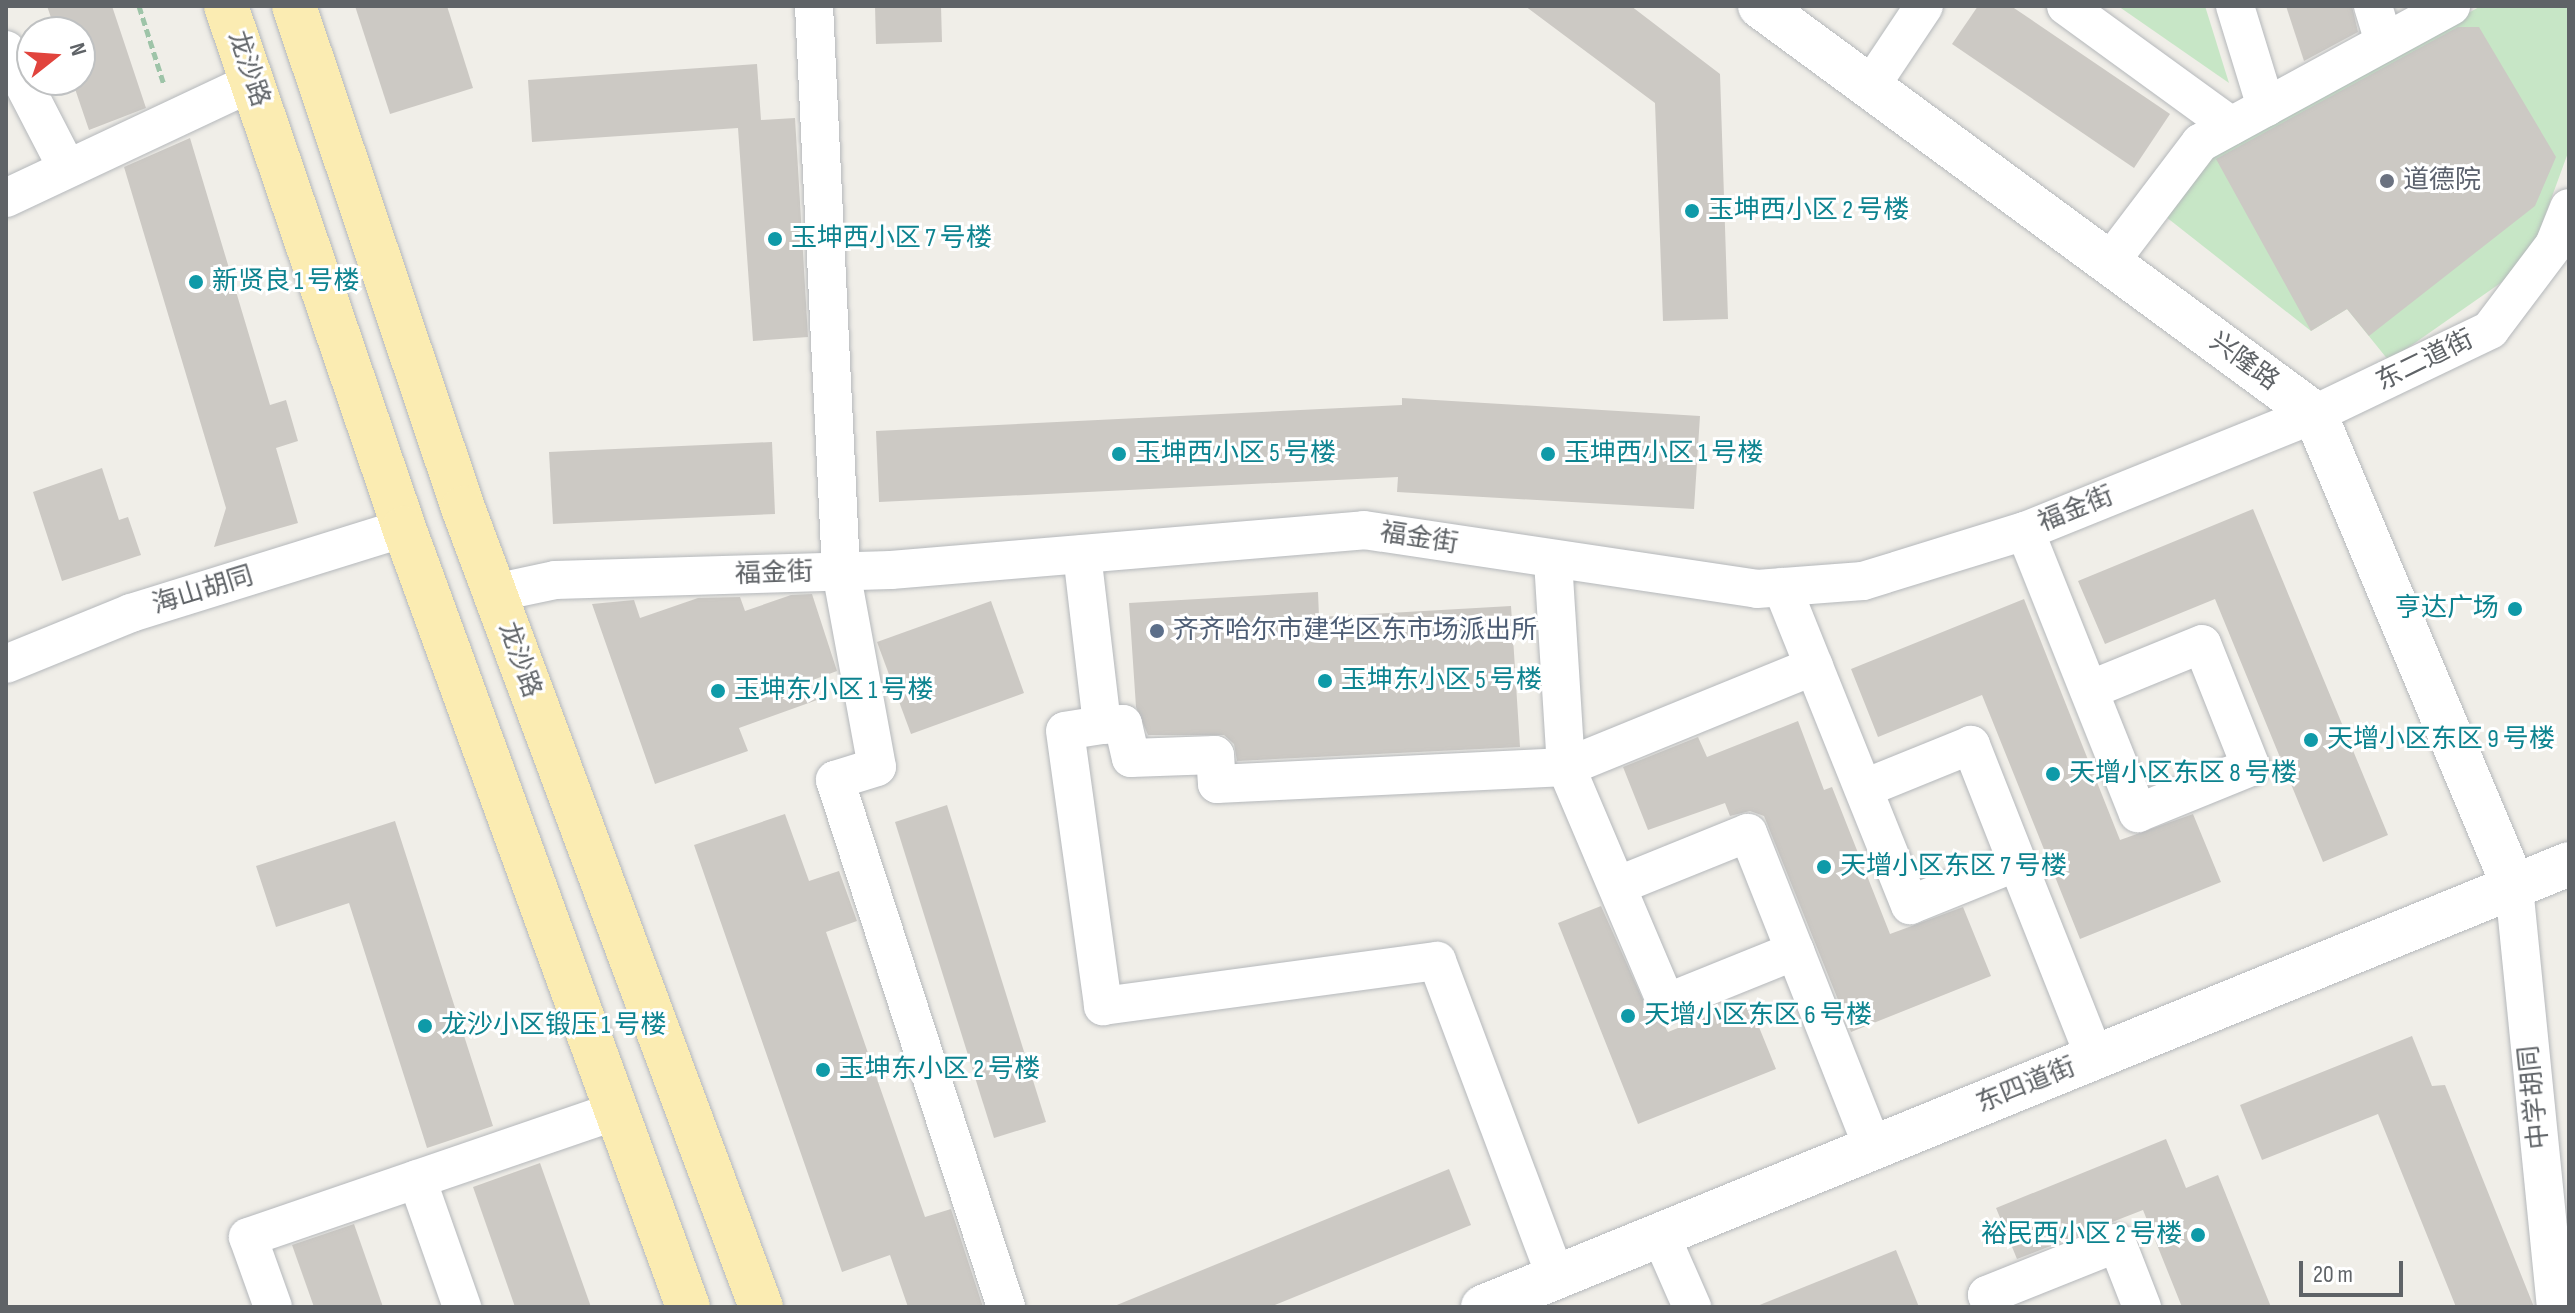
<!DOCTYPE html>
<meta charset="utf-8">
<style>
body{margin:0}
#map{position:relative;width:2575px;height:1313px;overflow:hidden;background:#f0eee8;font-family:"Sofia Sans Condensed","Noto Sans SC",sans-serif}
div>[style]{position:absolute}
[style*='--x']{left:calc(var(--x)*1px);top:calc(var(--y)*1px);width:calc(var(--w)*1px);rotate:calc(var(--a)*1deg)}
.green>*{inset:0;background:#c7e6c6}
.building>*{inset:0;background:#ccc9c4}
.path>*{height:5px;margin-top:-2.5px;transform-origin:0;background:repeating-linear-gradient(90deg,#9ec4a8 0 8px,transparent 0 12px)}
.roads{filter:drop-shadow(0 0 2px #b5b8bb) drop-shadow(0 0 2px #b5b8bb)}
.street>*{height:38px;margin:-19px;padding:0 19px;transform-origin:19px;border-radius:19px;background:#fff}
.secondary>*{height:44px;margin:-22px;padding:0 22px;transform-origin:22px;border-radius:22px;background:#fff}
.primary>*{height:44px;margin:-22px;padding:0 22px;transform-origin:22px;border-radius:22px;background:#fbecb2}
.dots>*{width:22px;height:22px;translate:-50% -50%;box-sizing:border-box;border:4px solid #fff;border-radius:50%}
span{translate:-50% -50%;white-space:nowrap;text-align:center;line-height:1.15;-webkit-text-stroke:6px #fff;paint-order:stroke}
.street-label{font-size:26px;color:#5f6367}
.worship-label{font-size:26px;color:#5b616d}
.left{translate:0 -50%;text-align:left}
.culture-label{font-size:26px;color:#0d838f}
.right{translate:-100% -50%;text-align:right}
.service-label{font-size:26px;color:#4e5e75}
.frame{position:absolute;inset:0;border:8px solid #5f6367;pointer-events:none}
.north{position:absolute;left:16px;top:16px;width:80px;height:80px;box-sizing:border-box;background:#fff;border:2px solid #bfc1c2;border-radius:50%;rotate:73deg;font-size:22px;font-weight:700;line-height:32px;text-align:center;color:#5f6367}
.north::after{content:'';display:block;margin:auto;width:28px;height:36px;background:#e1443d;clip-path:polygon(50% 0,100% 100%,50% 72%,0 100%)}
.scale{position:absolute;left:2299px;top:1261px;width:104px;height:36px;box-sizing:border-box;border:4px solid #5f6367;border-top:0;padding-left:10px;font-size:24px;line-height:28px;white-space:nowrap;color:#5f6367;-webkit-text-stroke:6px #fff;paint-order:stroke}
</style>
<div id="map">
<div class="green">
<i style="clip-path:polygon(2118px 6px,2205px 6px,2229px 83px)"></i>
<i style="clip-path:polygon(2481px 6px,2569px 6px,2569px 150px,2535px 243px,2502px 282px,2389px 361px,2347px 309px,2311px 331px,2161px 213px,2213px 153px)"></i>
</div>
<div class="building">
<i style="clip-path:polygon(47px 6px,112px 6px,146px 108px,89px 130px,72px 80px,80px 80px,80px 32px,56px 32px)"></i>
<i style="clip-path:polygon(355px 6px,447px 6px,473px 88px,390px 114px)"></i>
<i style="clip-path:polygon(875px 6px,941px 6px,942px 42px,876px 44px)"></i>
<i style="clip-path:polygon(1525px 6px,1631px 6px,1720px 74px,1728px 319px,1663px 321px,1655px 103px)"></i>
<i style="clip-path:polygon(1978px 6px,2011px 6px,2170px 114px,2134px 168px,1952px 44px)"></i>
<i style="clip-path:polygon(2286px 6px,2352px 6px,2358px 32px,2304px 61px)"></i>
<i style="clip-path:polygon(2458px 27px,2479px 27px,2556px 157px,2535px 206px,2369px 336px,2347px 309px,2311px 331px,2216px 159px)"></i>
<i style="clip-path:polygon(757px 64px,761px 120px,795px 118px,808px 337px,753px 341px,738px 128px,532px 142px,528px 80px)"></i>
<i style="clip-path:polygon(190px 138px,270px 405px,286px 400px,298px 441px,276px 448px,298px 523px,214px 547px,226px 508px,124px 167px)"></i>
<i style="clip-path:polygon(1402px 398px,1700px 416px,1694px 509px,1397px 492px,1398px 477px,879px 502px,876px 431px,1402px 405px)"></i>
<i style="clip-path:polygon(772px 442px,775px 514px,553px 524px,549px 452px)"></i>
<i style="clip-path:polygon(102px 468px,119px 520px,128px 517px,141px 555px,62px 581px,33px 492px)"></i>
<i style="clip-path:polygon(2253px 509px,2388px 835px,2323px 862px,2215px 599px,2105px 644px,2078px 581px)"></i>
<i style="clip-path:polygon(1318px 592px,1319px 617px,1511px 606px,1520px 747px,1237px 761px,1234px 744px,1224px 735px,1148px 735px,1136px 707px,1129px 603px)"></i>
<i style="clip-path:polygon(812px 594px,837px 671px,810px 681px,817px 700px,739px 728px,748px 751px,655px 784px,592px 604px,634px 600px,640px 618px,698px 598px,740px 597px,745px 611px,791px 595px)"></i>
<i style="clip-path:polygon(2024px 599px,2120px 840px,2193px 814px,2221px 882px,2080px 939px,1982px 695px,1878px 737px,1851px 669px)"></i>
<i style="clip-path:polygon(991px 601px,1024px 693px,911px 734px,877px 642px)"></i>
<i style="clip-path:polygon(1798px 721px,1824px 790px,1832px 787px,1890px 934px,1963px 907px,1991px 976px,1851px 1032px,1764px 816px,1750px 811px,1730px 816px,1725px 803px,1648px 830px,1623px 767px,1698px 737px,1707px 757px)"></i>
<i style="clip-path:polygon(947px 805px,1046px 1122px,994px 1138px,895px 822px)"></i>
<i style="clip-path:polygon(785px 814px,809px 881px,839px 871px,857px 921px,826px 932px,925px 1217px,951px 1209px,983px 1307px,908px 1307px,890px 1255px,842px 1272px,694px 845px)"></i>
<i style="clip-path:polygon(395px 821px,493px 1126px,427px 1148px,349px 903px,276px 927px,256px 866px)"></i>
<i style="clip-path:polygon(1601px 906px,1652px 1020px,1664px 1025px,1668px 1032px,1748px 1000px,1776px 1069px,1638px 1124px,1558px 923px)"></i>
<i style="clip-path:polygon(2412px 1036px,2432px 1086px,2445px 1085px,2534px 1307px,2456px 1307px,2378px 1114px,2262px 1160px,2240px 1105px)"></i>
<i style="clip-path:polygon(2166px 1139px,2186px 1188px,2218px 1175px,2271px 1307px,2182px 1307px,2143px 1210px,2017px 1259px,1996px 1208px)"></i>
<i style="clip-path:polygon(540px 1163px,591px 1307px,515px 1307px,473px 1187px)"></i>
<i style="clip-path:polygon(1449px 1169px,1471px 1225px,1270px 1307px,1112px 1307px)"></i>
<i style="clip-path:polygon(354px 1224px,383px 1307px,314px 1307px,292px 1245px)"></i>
<i style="clip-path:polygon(1896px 1250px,1919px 1307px,1758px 1307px,1757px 1306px)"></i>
</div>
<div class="path">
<i style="--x:139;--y:6;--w:83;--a:72.4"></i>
</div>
<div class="roads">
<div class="street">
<i style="--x:814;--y:6;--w:566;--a:87.26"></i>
<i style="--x:841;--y:571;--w:199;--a:79.6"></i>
<i style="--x:877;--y:767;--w:44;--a:162.8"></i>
<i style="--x:835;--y:780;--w:554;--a:72.02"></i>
<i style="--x:2066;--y:6;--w:204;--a:36"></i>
<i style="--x:2235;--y:6;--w:106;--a:72.9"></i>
<i style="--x:2373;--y:6;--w:38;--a:73"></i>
<i style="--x:6;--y:50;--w:131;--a:62.7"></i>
<i style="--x:1870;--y:87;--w:97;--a:-56.3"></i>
<i style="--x:6;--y:198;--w:272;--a:-25.2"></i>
<i style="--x:2109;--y:263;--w:151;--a:-52.8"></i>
<i style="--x:2200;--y:143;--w:286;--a:-28.6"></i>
<i style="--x:2025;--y:531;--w:304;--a:68.2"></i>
<i style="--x:2138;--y:813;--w:122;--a:-22.2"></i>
<i style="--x:2251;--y:767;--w:132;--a:-111.7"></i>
<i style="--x:2202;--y:644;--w:122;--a:157.8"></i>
<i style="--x:1082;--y:554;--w:172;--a:83.3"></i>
<i style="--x:1102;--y:725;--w:21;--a:-3"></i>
<i style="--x:1123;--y:724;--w:35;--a:77"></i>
<i style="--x:1131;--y:758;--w:84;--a:-2"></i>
<i style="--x:1215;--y:755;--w:29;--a:86"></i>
<i style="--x:1217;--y:784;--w:349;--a:-2.8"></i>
<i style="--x:1566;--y:767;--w:207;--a:-93.6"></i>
<i style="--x:1782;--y:587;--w:343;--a:68.1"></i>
<i style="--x:1910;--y:905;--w:115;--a:-21.9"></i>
<i style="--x:2017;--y:862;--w:126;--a:-111.5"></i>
<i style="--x:1971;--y:745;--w:114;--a:157.9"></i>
<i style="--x:494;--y:593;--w:62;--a:-12"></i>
<i style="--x:555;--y:580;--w:336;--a:-1.7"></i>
<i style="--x:891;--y:570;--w:475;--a:-4.8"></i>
<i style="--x:1364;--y:530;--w:397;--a:8.5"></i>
<i style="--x:1757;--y:589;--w:106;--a:-4.3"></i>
<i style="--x:1863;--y:581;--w:170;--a:-17.2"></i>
<i style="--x:2025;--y:531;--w:313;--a:-22"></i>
<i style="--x:2315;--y:414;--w:194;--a:-25.6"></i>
<i style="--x:2490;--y:330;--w:106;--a:-53"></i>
<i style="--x:2554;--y:245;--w:40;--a:-68"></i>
<i style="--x:6;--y:664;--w:135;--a:-22.2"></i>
<i style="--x:131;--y:613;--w:286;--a:-17.3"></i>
<i style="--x:1814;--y:666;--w:268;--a:157.8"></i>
<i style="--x:1566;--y:767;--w:256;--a:67"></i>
<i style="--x:1666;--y:1003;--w:139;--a:-22"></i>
<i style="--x:1795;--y:951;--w:212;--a:68.4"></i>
<i style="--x:1102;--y:725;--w:37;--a:171"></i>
<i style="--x:1065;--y:731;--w:278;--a:82.1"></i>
<i style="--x:1103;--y:1006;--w:337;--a:-7.7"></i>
<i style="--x:1437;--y:961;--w:338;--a:69.4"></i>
<i style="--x:2017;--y:862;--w:211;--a:68.3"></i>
<i style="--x:1619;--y:885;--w:139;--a:-22"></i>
<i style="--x:1748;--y:833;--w:127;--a:68.3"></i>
<i style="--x:2514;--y:887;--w:422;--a:84.3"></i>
<i style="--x:417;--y:1179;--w:136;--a:70.6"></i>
<i style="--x:1660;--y:1234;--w:80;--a:66.3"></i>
<i style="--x:273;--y:1307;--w:74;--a:-109.7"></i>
<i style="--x:248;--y:1237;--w:389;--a:-18.9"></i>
<i style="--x:1992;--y:1307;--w:13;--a:-113"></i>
<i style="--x:1987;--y:1295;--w:140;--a:-21.8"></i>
<i style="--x:2117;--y:1243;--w:69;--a:68.7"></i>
</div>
<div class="secondary">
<i style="--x:1760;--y:6;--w:689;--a:36.32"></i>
<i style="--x:2315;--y:414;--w:513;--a:67.18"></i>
<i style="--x:1483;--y:1307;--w:1173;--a:-22.19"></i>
</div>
<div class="primary">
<i style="--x:226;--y:6;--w:552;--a:71.17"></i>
<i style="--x:404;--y:528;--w:829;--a:69.97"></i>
<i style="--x:294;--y:6;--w:530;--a:71.39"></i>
<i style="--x:463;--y:508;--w:853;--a:69.55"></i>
</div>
</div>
<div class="dots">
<i style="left:2387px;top:181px;background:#6b7280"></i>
<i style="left:1692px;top:211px;background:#0f9aa8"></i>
<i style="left:775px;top:239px;background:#0f9aa8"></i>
<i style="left:196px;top:282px;background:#0f9aa8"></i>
<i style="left:1119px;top:454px;background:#0f9aa8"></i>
<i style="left:1548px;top:454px;background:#0f9aa8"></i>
<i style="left:2515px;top:609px;background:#0f9aa8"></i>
<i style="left:1157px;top:631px;background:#5c6f8a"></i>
<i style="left:1325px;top:681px;background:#0f9aa8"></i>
<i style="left:718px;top:691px;background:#0f9aa8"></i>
<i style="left:2311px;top:740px;background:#0f9aa8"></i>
<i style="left:2053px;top:774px;background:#0f9aa8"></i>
<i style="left:1824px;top:867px;background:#0f9aa8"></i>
<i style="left:1628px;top:1016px;background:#0f9aa8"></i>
<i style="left:425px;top:1026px;background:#0f9aa8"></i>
<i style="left:823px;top:1070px;background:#0f9aa8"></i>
<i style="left:2198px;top:1235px;background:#0f9aa8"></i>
</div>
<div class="street-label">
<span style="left:248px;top:69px;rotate:71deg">龙沙路</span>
<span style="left:2425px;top:361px;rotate:-26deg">东二道街</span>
<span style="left:2244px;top:362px;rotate:36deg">兴隆路</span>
<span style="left:2076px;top:510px;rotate:-22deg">福金街</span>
<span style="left:1419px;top:539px;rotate:9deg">福金街</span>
<span style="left:774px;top:574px;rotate:-2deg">福金街</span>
<span style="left:203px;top:591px;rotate:-17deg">海山胡同</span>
<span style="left:519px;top:660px;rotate:70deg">龙沙路</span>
<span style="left:2026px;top:1086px;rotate:-22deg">东四道街</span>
<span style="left:2535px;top:1097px;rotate:-96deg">中学胡同</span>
</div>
<div class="worship-label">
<span class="left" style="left:2403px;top:181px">道德院</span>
</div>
<div class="culture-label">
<span class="left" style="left:1708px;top:211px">玉坤西小区 2 号楼</span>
<span class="left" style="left:791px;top:239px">玉坤西小区 7 号楼</span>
<span class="left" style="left:212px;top:282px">新贤良 1 号楼</span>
<span class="left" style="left:1135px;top:454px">玉坤西小区 5 号楼</span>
<span class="left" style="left:1564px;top:454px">玉坤西小区 1 号楼</span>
<span class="right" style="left:2499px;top:609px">亨达广场</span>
<span class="left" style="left:1341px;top:681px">玉坤东小区 5 号楼</span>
<span class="left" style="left:734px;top:691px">玉坤东小区 1 号楼</span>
<span class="left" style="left:2327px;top:740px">天增小区东区 9 号楼</span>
<span class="left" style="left:2069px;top:774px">天增小区东区 8 号楼</span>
<span class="left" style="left:1840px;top:867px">天增小区东区 7 号楼</span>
<span class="left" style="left:1644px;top:1016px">天增小区东区 6 号楼</span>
<span class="left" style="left:441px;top:1026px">龙沙小区锻压 1 号楼</span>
<span class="left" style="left:839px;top:1070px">玉坤东小区 2 号楼</span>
<span class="right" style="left:2182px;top:1235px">裕民西小区 2 号楼</span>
</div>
<div class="service-label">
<span class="left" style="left:1173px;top:631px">齐齐哈尔市建华区东市场派出所</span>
</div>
<div class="frame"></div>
<div class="north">N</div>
<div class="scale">20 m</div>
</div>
